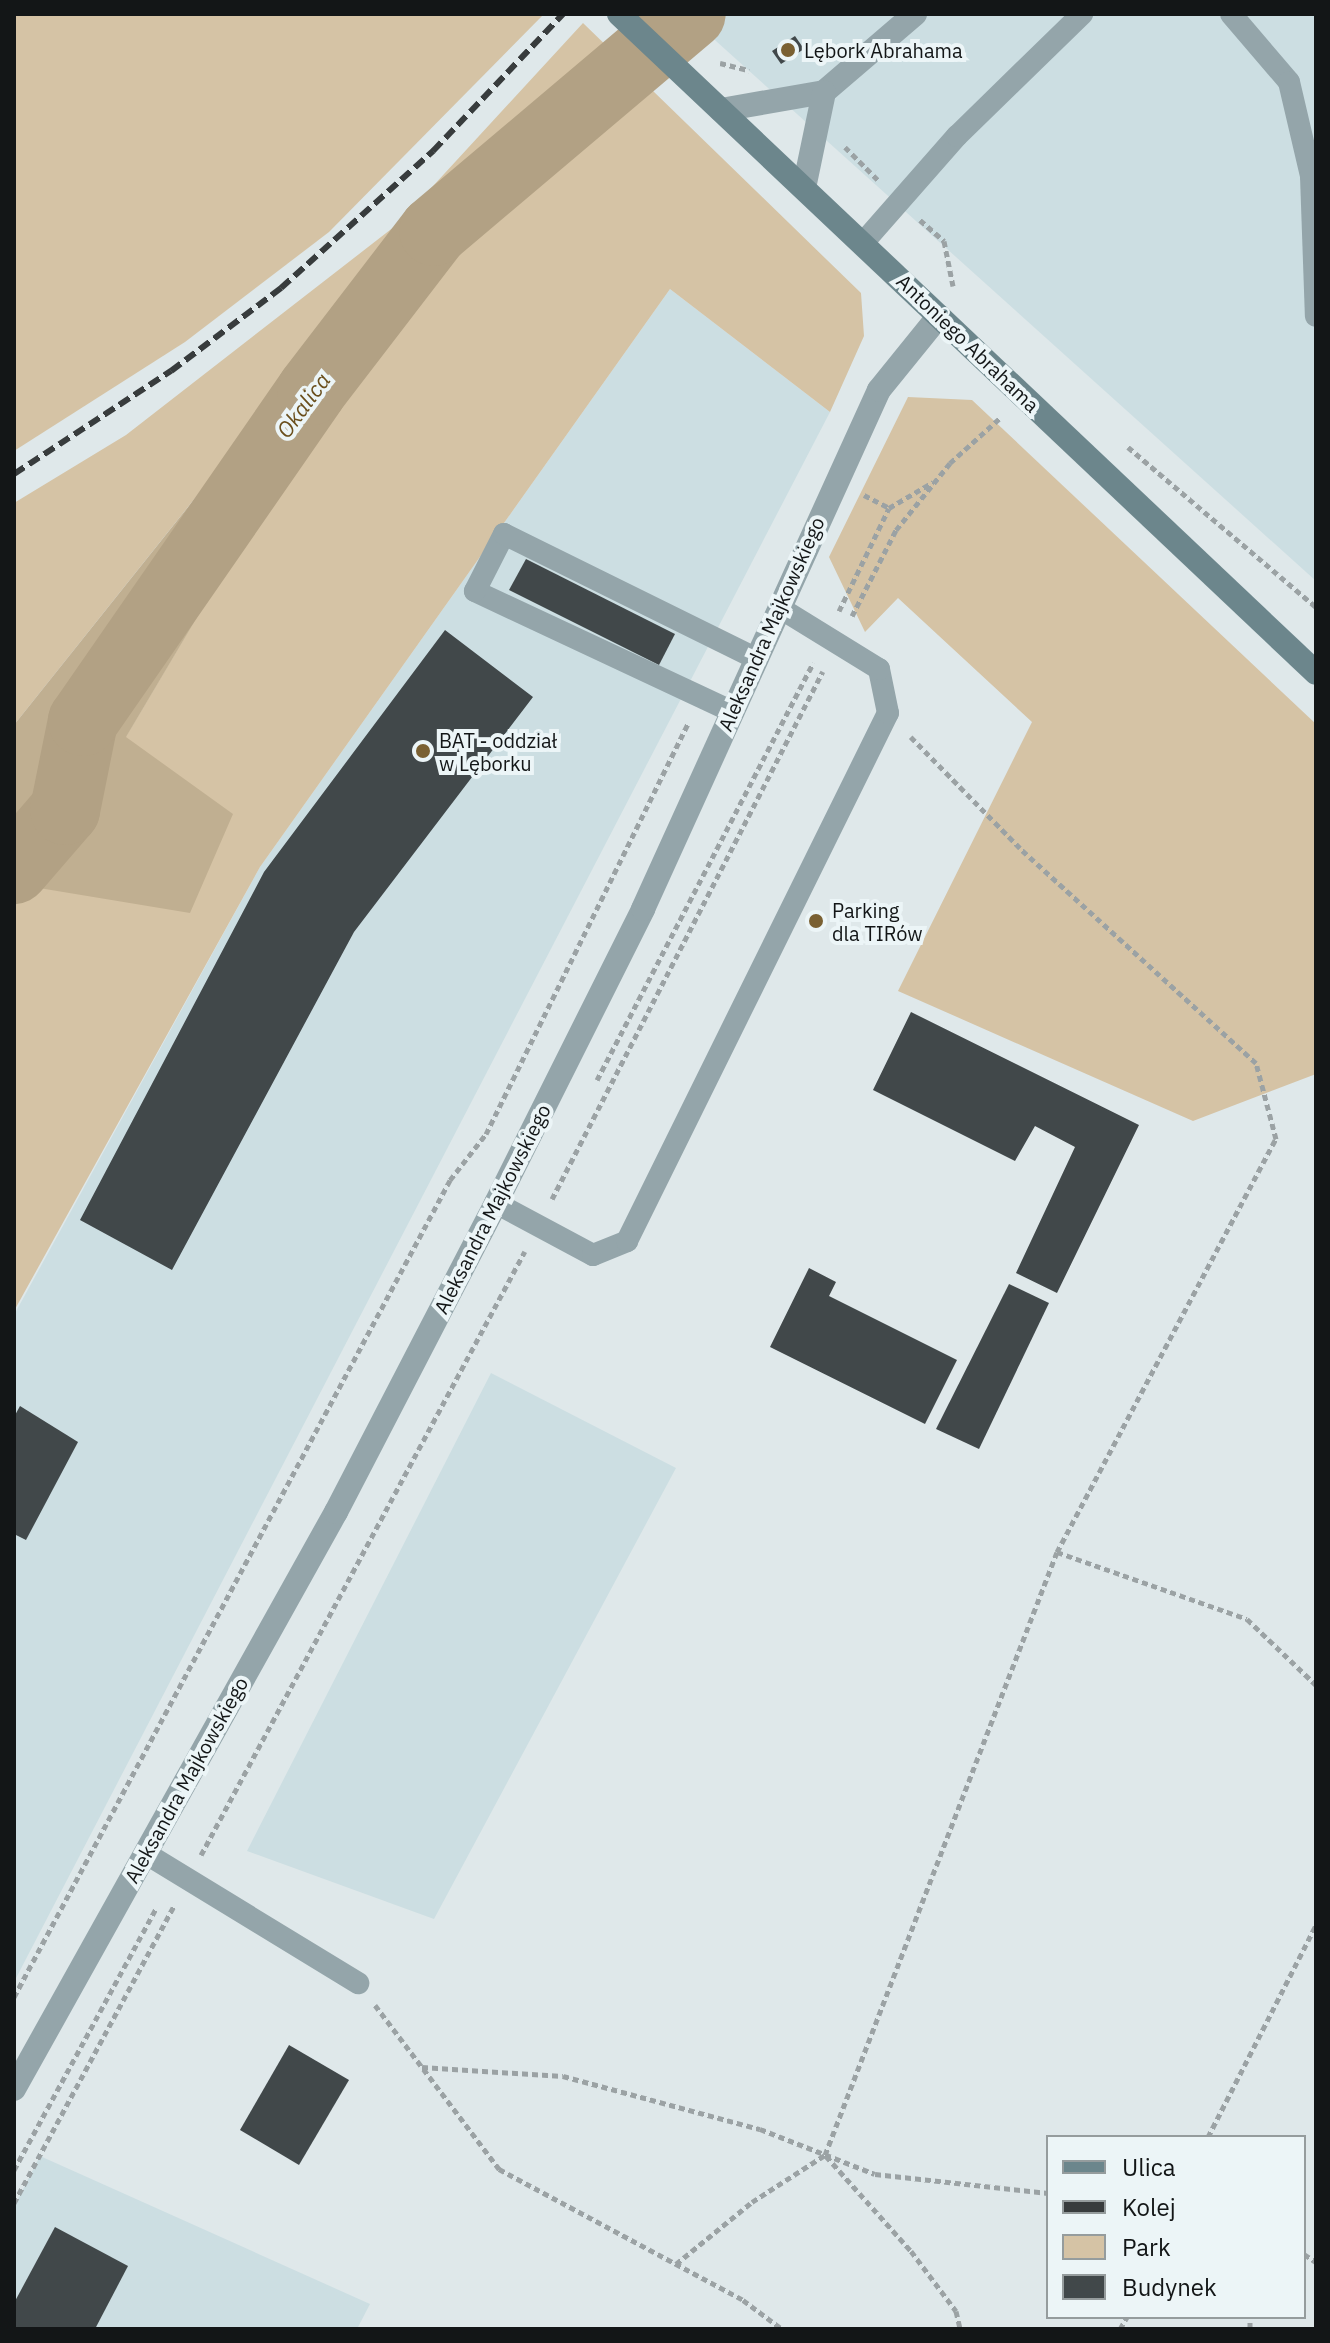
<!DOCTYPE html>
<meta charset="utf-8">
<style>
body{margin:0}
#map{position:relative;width:1330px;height:2343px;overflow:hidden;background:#dfe8ea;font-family:"IBM Plex Sans",sans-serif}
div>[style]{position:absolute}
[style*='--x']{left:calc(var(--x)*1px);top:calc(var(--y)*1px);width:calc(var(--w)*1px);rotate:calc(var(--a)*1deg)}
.built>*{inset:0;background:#ccdee2}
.green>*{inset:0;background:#d5c3a5}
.forest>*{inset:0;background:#c0af91}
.river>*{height:70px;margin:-35px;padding:0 35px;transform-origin:35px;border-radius:35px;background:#b2a184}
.building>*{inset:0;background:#41484a}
.path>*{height:5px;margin-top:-2.5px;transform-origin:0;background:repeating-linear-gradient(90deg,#9ba2a4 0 6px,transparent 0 10px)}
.lane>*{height:22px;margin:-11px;padding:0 11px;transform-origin:11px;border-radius:11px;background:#94a5aa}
.street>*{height:24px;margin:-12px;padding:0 12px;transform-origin:12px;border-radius:12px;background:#94a5aa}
.secondary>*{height:24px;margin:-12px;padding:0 12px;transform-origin:12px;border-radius:12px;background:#6c868c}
.rail>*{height:6px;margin-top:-3px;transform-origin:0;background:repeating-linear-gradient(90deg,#383c3d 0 12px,transparent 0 18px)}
.dots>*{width:22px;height:22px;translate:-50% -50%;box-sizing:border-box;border:4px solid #ecf5f7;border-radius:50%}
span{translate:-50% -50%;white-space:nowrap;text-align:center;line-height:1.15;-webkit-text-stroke:8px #ecf5f7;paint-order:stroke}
.poi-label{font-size:20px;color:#131617}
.left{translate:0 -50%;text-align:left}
.street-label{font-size:20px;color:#131617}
.water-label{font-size:22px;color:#6a4f1d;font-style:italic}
.frame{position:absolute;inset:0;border:16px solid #131617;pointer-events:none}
.legend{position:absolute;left:1046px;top:2135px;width:260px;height:184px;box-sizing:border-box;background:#ecf5f7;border:2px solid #959c9d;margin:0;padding:10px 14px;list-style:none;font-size:24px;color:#131617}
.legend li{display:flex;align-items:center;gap:16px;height:40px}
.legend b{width:40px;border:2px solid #959c9d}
</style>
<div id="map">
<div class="built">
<i style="clip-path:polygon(686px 14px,1316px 14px,1316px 581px)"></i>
<i style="clip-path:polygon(670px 289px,830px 412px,14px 1982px,14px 1315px,260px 867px)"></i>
<i style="clip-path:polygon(491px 1373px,676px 1468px,434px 1919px,247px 1851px)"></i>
<i style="clip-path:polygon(40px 2156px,370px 2304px,357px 2329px,14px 2329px,14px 2207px)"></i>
</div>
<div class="green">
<i style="clip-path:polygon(14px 14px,544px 14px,329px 232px,185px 342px,14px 451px)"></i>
<i style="clip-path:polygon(583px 23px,861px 293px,864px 336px,830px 412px,670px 289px,260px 867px,14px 1311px,14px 907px,32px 887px,232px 814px,125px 738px,304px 436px,294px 374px,14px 725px,14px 503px,126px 435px,399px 223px)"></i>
<i style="clip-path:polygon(908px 397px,972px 400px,1316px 724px,1316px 1074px,1193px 1121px,898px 991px,1032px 722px,898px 598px,865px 632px,829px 557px)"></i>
</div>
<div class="forest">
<i style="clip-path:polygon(295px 373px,305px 435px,126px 737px,233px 814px,190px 913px,33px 887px,14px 907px,14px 725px)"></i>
</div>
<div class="river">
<i style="--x:14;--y:869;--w:78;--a:-49.2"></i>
<i style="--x:65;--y:810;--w:91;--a:-78.6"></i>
<i style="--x:83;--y:721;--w:402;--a:-55.3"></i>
<i style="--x:312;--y:390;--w:200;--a:-52.5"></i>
<i style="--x:434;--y:231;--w:336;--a:-40.2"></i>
</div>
<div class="building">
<i style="clip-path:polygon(795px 36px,804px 49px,781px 64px,772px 51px)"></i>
<i style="clip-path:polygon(526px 559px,675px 634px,659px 665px,509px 590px)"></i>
<i style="clip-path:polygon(445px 630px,533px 697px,354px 932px,172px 1270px,80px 1220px,264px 872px)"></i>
<i style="clip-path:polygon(911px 1012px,1139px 1125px,1057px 1293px,1016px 1273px,1075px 1147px,1035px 1126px,1015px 1161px,873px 1090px)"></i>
<i style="clip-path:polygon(809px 1268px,836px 1282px,829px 1296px,957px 1360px,925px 1424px,770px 1347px)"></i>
<i style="clip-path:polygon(1009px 1284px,1049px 1303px,979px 1449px,936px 1429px)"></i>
<i style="clip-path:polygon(20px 1406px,78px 1442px,26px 1540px,14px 1534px,14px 1417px)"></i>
<i style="clip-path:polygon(289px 2045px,349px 2080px,299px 2165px,240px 2130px)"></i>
<i style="clip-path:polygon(55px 2227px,128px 2266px,95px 2329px,14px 2329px,14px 2303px)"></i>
</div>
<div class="path">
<i style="--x:720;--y:63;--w:30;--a:14"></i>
<i style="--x:845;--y:147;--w:47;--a:45"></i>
<i style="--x:920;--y:220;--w:32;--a:41"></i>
<i style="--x:944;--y:241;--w:46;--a:78.7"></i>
<i style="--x:1128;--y:447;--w:247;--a:40.4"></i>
<i style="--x:864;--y:495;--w:28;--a:27"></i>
<i style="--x:839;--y:611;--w:114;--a:-64.1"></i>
<i style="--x:889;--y:508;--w:51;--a:-30.6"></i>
<i style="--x:852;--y:616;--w:97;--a:-62.9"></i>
<i style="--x:896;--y:530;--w:86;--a:-51.1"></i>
<i style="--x:950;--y:463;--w:67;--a:-42"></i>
<i style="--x:597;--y:1080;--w:470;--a:-62.6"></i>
<i style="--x:552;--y:1199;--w:593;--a:-62.83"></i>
<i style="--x:1057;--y:1552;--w:201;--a:19.4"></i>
<i style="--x:1247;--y:1619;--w:95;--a:43.7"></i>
<i style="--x:201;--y:1855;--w:685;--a:-61.79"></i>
<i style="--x:14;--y:1997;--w:926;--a:-61.91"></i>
<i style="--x:450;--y:1180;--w:58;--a:-52"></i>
<i style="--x:486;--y:1134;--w:458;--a:-63.8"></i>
<i style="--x:375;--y:2005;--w:206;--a:52.9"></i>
<i style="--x:499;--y:2169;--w:277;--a:28.2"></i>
<i style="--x:743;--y:2300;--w:49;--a:36.6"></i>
<i style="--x:422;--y:2067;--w:141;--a:3.7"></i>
<i style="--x:563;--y:2076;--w:204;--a:15.1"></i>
<i style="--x:760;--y:2129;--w:123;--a:21.4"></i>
<i style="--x:875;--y:2174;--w:174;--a:6.3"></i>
<i style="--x:1208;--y:2137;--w:238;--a:-63"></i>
<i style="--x:826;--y:2156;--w:127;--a:48.2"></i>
<i style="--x:911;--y:2251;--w:75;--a:53.1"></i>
<i style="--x:956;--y:2311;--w:18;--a:77"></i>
<i style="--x:14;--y:2170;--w:298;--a:-61.5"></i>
<i style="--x:14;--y:2203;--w:337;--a:-61.7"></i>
<i style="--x:1304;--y:2254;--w:14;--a:34"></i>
<i style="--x:676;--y:2264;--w:98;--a:-39.2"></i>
<i style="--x:752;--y:2202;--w:87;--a:-32.8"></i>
<i style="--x:825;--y:2155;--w:646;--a:-68.96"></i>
<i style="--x:1057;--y:1552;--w:467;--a:-62.1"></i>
<i style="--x:1276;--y:1139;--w:79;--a:-104.7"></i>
<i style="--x:1256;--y:1063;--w:319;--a:-137.7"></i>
<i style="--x:1020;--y:848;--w:156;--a:-134.5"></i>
<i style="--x:1120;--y:2329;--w:14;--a:-60"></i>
<i style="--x:1250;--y:2329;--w:12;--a:-90"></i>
</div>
<div class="lane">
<i style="--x:1231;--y:14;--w:89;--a:49.5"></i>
<i style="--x:1289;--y:82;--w:97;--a:76.8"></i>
<i style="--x:1311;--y:176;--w:140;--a:88"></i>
<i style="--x:862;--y:244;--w:144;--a:-48.7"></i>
<i style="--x:957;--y:136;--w:175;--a:-44.3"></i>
<i style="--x:733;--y:712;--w:285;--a:-154.9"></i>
<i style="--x:475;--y:591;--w:64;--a:-63"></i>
<i style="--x:504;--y:534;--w:282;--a:26.3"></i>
<i style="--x:496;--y:1203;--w:110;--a:28.2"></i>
<i style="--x:593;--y:1255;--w:37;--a:-22"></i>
<i style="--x:627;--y:1241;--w:589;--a:-63.7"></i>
<i style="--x:888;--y:713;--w:45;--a:-101.6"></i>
<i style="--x:879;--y:669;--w:116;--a:-148.4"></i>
<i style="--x:145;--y:1853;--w:250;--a:31.4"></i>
</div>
<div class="street">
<i style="--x:721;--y:110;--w:105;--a:-9.9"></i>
<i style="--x:824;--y:92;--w:120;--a:-40.6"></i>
<i style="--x:804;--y:188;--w:98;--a:-78.2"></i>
<i style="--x:14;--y:2089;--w:661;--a:-60.84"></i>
<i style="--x:336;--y:1512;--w:348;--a:-62.6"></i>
<i style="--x:496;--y:1203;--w:329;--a:-63.4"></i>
<i style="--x:643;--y:909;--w:570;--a:-65.55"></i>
<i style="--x:879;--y:390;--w:95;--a:-51"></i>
</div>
<div class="secondary">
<i style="--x:619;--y:14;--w:959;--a:43.39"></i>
</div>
<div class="rail">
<i style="--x:14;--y:474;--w:188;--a:-33.3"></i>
<i style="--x:171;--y:371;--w:138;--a:-37"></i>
<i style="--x:281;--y:288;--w:205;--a:-42"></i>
<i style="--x:433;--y:151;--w:189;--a:-46.5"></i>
</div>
<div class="dots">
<i style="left:788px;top:50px;background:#7a6032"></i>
<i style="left:423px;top:751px;background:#7a6032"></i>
<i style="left:816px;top:921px;background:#7a6032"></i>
</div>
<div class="poi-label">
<span class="left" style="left:804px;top:50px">Lębork Abrahama</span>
<span class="left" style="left:439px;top:752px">BAT - oddział<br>w Lęborku</span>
<span class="left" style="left:832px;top:922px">Parking<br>dla TIRów</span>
</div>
<div class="street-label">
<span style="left:968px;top:343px;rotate:44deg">Antoniego Abrahama</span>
<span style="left:771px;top:624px;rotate:-66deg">Aleksandra Majkowskiego</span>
<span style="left:492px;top:1209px;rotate:-63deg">Aleksandra Majkowskiego</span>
<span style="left:186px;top:1780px;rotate:-61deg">Aleksandra Majkowskiego</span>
</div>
<div class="water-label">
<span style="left:303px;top:405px;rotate:-54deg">Okalica</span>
</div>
<div class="frame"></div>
<ul class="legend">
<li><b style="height:10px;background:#6c868c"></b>Ulica</li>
<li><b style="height:10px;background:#383c3d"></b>Kolej</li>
<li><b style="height:22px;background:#d5c3a5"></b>Park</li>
<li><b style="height:22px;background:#41484a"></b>Budynek</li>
</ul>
</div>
